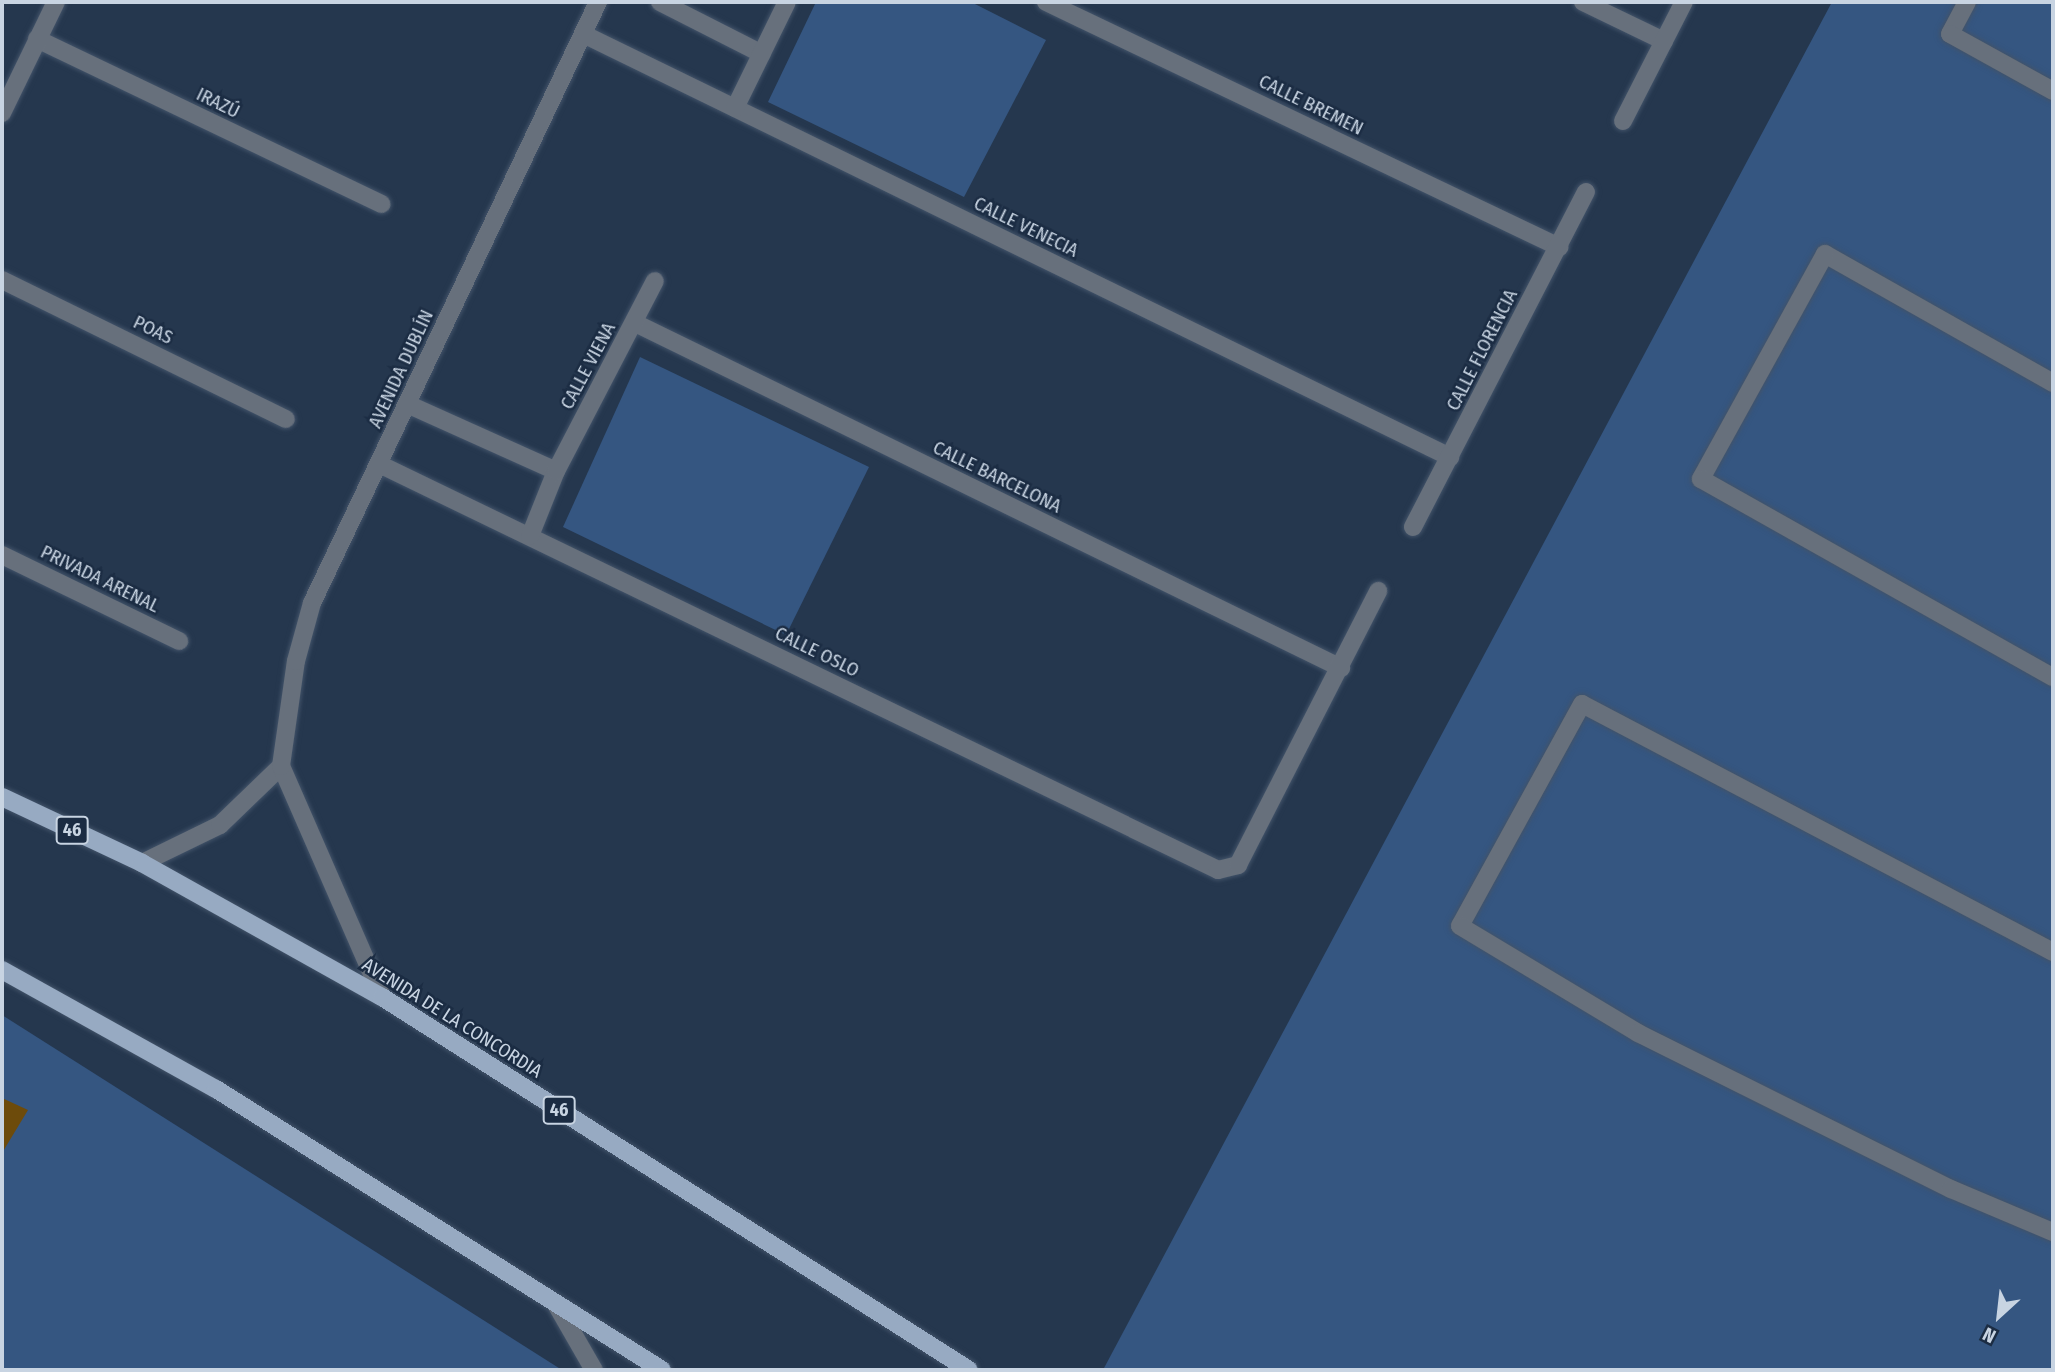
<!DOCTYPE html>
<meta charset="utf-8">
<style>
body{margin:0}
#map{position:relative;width:2055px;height:1372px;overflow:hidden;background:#25374e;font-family:"Fira Sans Condensed",sans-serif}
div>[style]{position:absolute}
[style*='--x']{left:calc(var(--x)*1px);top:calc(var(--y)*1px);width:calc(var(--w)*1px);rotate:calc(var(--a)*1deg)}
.green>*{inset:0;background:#355681}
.building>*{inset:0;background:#6d4b0b}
.roads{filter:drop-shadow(0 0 2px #425369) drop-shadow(0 0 2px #425369)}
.minor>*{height:18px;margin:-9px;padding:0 9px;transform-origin:9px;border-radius:9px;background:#67707c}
.major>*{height:18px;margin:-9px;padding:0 9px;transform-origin:9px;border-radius:9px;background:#97aac2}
span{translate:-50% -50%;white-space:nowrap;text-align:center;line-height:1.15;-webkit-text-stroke:5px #1b2c43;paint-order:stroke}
.shield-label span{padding:2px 5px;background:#1b2c43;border:2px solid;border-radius:5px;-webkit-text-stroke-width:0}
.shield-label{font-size:18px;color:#c8d4e2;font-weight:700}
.street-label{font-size:19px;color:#c8d4e2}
.frame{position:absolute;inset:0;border:4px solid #c8d4e2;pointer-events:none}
.north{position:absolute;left:1964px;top:1281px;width:70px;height:70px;-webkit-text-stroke:5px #1b2c43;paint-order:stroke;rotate:207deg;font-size:19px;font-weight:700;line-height:28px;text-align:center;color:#c8d4e2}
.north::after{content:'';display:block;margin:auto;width:24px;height:32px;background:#c8d4e2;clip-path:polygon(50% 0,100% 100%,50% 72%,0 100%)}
</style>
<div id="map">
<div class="green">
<i style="clip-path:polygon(816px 2px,971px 2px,1046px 40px,964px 197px,768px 102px)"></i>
<i style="clip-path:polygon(1832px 2px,2053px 2px,2053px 1370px,1103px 1370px)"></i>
<i style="clip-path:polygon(640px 357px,869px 467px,786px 635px,563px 527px)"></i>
<i style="clip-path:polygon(2px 1015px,562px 1370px,2px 1370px)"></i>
</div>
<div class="building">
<i style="clip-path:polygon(2px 1098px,28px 1110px,2px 1153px)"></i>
</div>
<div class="roads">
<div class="minor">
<i style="--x:660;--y:2;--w:114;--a:27"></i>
<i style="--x:1046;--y:2;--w:569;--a:25.53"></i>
<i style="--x:1583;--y:2;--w:90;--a:25.7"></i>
<i style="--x:1967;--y:2;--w:36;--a:118"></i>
<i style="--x:1950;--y:34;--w:118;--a:29"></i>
<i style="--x:583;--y:34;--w:965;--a:26.01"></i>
<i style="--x:37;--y:39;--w:382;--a:25.6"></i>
<i style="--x:735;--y:108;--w:118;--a:-63.9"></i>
<i style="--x:2;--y:113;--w:123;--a:-64.1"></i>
<i style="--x:1623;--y:121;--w:134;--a:-62.9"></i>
<i style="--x:2;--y:280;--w:316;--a:26.1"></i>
<i style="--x:635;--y:323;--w:786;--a:26.04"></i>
<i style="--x:2053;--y:383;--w:262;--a:-150.5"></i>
<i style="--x:1825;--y:254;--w:257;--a:118.9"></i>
<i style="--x:1701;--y:479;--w:404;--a:29.4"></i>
<i style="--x:407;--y:404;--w:163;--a:24.2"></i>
<i style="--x:379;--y:464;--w:932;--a:25.82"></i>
<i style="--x:1218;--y:870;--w:21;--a:-14"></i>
<i style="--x:1238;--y:865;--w:308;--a:-62.9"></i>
<i style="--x:1413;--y:527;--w:377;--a:-62.7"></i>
<i style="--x:530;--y:536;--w:70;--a:-68.2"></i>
<i style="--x:556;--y:471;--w:214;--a:-62.5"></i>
<i style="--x:2;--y:555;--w:197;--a:25.9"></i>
<i style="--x:142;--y:863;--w:87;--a:-26"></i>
<i style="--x:220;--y:825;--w:85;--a:-44"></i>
<i style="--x:2053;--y:952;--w:532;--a:-152.23"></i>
<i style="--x:1582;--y:704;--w:253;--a:118.8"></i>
<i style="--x:1460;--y:926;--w:208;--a:31"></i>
<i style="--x:1638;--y:1033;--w:350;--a:26.5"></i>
<i style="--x:1951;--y:1189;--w:111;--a:22.9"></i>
<i style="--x:382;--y:997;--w:252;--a:-113.6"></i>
<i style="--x:281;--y:766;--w:106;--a:-81.9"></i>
<i style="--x:296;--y:661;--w:60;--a:-74.6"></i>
<i style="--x:312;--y:603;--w:666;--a:-64.55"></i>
<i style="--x:556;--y:1304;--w:76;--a:60.1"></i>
</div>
<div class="major">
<i style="--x:2;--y:797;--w:155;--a:25.2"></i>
<i style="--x:142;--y:863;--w:275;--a:29.2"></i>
<i style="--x:382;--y:997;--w:695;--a:32.43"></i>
<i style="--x:2;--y:970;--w:245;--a:29.1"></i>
<i style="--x:216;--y:1089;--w:527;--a:32.21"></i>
</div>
</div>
<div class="shield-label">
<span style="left:72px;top:830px">46</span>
<span style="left:559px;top:1110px">46</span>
</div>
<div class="street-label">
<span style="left:218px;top:103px;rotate:26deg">IRAZÚ</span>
<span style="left:1311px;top:105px;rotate:26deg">CALLE BREMEN</span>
<span style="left:1026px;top:227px;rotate:26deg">CALLE VENECIA</span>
<span style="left:153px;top:330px;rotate:26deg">POAS</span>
<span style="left:1482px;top:350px;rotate:-63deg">CALLE FLORENCIA</span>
<span style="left:588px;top:366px;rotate:-62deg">CALLE VIENA</span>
<span style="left:401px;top:369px;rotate:-65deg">AVENIDA DUBLÍN</span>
<span style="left:997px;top:477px;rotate:26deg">CALLE BARCELONA</span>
<span style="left:100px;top:579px;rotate:26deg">PRIVADA ARENAL</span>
<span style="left:817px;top:652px;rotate:26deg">CALLE OSLO</span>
<span style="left:452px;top:1018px;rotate:32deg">AVENIDA DE LA CONCORDIA</span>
</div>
<div class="frame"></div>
<div class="north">N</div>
</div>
